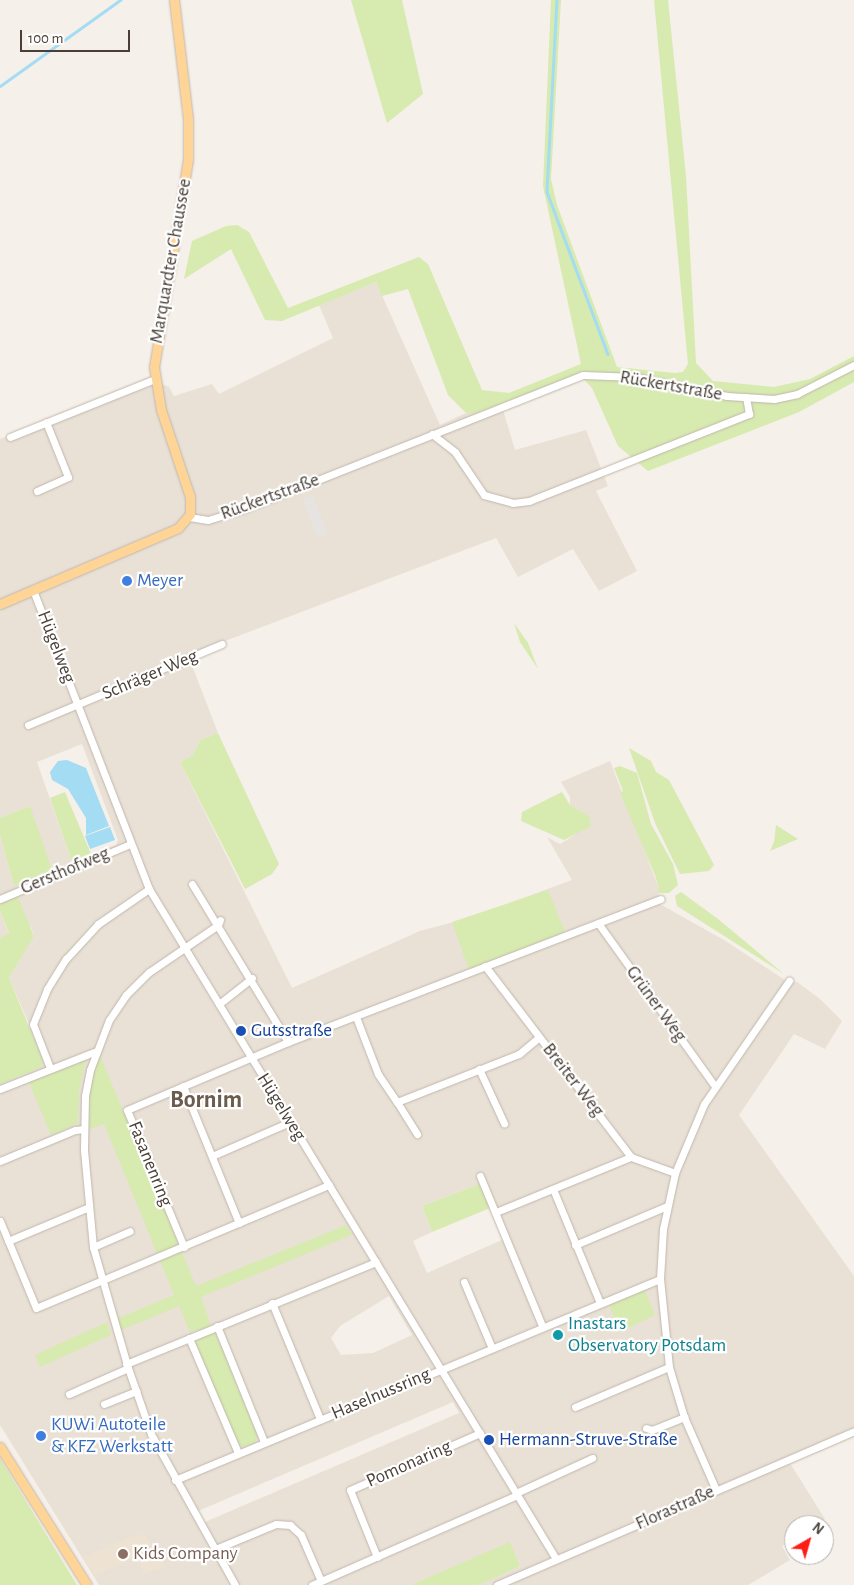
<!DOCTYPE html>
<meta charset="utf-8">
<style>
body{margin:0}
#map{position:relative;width:854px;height:1585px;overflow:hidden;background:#f5f0e9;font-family:"Alegreya Sans",sans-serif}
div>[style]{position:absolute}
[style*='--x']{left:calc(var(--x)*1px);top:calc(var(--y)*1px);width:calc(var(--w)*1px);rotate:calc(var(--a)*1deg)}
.residential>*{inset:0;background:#e9e1d6}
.education>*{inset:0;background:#eee3d2}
.green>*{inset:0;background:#d7eab0}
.parking>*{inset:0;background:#e6e3e0}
.water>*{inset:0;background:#a3dcf3}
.stream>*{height:2.5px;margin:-1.25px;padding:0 1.25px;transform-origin:1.25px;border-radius:1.25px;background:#a3dcf3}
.roads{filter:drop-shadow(0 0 1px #c1b6ab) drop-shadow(0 0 1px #c1b6ab)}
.minor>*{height:7px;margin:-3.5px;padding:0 3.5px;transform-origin:3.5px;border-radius:3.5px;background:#fff}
.major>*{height:9px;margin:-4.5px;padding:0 4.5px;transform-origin:4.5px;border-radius:4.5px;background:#ffd597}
.dots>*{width:14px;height:14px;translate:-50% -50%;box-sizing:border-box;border:2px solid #fff;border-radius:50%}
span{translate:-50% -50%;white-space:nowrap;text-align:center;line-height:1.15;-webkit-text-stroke:4.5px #fff;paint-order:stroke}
.street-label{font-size:19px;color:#493f37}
.shop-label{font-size:19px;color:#366cbe}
.left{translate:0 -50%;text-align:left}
.transit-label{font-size:19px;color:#164399}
.culture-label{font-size:19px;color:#0d838f}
.education-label{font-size:19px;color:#785e54}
.district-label{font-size:24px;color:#6c5c4d;font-weight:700}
.north{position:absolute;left:784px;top:1515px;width:50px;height:50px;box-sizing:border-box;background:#fff;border:1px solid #b6b2af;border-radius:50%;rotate:38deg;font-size:14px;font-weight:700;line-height:20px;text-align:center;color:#493f37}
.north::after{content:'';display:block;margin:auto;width:18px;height:22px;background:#ff1c15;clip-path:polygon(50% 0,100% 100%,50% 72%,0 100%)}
.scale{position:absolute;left:20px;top:30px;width:110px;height:22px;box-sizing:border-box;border:2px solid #493f37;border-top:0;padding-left:6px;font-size:15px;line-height:18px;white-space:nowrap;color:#493f37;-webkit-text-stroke:4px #fff;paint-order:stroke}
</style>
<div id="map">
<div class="residential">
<i style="clip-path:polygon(evenodd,376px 282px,440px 425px,466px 413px,477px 413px,501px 403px,515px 450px,586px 430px,608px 486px,596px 491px,637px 571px,599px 591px,573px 549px,518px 577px,496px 538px,188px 655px,218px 733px,200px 740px,193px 755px,180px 762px,292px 988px,420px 931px,469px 918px,572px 880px,547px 837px,560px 844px,573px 836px,589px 816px,570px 805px,570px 797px,561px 782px,610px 761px,659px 888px,658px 903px,724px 940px,785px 980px,797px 982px,820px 999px,842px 1021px,825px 1049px,794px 1034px,739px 1115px,854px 1276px,854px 1429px,788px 1460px,825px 1519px,816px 1525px,794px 1525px,794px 1539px,782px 1546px,790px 1560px,748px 1585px,478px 1585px,520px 1566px,510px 1543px,411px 1585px,99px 1585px,0 1425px,0 1084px,40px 1068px,29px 1024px,9px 978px,34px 935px,31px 927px,0 902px,0 835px,14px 886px,30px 806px,0 818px,0 439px,149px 379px,169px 387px,174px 396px,212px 384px,219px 394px,333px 338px,319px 305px,376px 282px,82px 744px,118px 840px,116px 845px,72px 862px,37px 762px,82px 744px,376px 282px,480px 1184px,504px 1239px,427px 1273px,413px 1241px,432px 1232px,422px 1206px,480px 1184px,376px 282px,389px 1296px,412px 1335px,373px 1353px,341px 1355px,331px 1338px,340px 1326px,389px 1296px,376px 282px,453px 1402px,459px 1413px,205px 1522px,198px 1511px,453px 1402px)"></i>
<i style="clip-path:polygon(0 911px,9px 934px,0 938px)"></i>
</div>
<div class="education">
<i style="clip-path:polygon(143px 1532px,165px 1566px,144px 1574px,137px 1557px,95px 1575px,83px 1557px)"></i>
</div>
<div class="green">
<i style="clip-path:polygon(351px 0,402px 0,423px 94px,387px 123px)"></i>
<i style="clip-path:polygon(551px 0,561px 0,551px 179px,557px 205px,617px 367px,675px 373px,683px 372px,688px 364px,654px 0,668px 0,686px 176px,696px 363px,713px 381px,774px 387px,810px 379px,854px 356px,854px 382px,799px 412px,648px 471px,618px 446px,592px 388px,579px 374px,477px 413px,466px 413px,448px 395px,408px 289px,382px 296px,376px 282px,282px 321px,265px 320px,231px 249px,184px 279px,192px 241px,226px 226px,237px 225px,249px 232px,288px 308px,419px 257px,428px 264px,482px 390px,509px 393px,581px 364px,543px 186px)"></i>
<i style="clip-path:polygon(514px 623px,528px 643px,538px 669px,520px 642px)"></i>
<i style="clip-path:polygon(218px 733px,279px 864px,272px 874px,245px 889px,180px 762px,193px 755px,200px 740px)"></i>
<i style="clip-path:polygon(629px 748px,651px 761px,656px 772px,669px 780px,714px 865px,709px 871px,680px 874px,655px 823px)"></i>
<i style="clip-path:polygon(620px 766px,637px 773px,651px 824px,673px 864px,678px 885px,669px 893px,657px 893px,659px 888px,655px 875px,620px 793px,623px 791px,614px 768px)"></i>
<i style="clip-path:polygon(65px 792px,91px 854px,72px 862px,50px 798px)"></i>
<i style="clip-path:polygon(562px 792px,570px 805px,589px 816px,591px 826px,564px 840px,521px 821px,522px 812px)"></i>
<i style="clip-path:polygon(30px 806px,52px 870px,14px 886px,0 835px,0 818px)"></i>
<i style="clip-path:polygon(776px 825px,798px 839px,770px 851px,774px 842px)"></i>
<i style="clip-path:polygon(548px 890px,565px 932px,469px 970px,452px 922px)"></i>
<i style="clip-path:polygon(681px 892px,718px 919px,784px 974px,677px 906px,675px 896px)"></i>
<i style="clip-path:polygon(17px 895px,34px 936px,9px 978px,43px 1061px,40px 1068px,0 1084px,0 938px,9px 933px,0 911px,0 902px)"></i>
<i style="clip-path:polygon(99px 1053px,196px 1286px,346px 1225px,352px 1235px,201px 1297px,211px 1326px,190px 1332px,179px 1306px,119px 1331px,116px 1319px,174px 1295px,104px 1124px,88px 1130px,90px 1089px)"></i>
<i style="clip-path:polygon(83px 1058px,86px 1059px,79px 1091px,78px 1123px,51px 1135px,28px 1080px)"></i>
<i style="clip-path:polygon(480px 1184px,490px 1208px,432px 1232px,422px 1206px)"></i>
<i style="clip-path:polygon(644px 1288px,655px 1315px,620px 1332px,608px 1303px)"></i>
<i style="clip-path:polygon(107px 1322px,111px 1335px,40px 1367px,35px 1355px)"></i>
<i style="clip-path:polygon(213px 1333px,216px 1335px,258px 1435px,255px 1443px,244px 1447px,237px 1444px,195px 1344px,196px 1340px)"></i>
<i style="clip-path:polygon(0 1458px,4px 1465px,77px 1585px,0 1585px)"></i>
<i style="clip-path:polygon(510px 1542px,520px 1566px,497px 1577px,478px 1585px,411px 1585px)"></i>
</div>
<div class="parking">
<i style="clip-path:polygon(312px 495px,328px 534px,318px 538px,302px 499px)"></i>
</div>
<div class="water">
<i style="clip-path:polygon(67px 760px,86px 768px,109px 826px,86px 835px,86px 818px,68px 789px,52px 780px,50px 772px,58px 761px)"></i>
<i style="clip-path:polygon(110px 827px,115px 840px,90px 849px,85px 836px)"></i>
</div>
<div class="stream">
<i style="--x:557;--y:0;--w:192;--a:93"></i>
<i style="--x:547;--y:192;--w:173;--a:69.4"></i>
<i style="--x:0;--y:86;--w:148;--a:-35.6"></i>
</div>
<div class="roads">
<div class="minor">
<i style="--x:432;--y:434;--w:29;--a:38"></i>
<i style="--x:455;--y:452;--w:52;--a:56"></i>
<i style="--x:484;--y:495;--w:30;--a:15"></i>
<i style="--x:513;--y:503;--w:16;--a:-7"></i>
<i style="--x:529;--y:501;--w:237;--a:-21.6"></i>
<i style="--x:749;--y:414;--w:17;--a:-100"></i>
<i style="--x:10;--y:437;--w:156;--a:-21.8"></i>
<i style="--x:37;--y:491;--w:34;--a:-24"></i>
<i style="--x:68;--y:477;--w:59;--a:-111.8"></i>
<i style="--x:189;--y:517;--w:19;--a:9"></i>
<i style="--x:208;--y:520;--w:41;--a:-17.1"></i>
<i style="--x:247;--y:508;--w:361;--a:-21.6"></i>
<i style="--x:583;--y:375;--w:53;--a:2.2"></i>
<i style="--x:636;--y:377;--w:93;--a:11.8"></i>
<i style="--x:727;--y:396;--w:47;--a:3.7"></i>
<i style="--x:774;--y:399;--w:24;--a:-12"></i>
<i style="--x:797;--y:394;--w:64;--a:-27"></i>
<i style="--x:33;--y:590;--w:321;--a:68.8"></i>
<i style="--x:149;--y:889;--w:784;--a:58.72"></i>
<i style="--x:28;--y:725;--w:210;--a:-22.7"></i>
<i style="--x:192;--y:884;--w:185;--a:58.7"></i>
<i style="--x:0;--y:899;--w:141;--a:-22.9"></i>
<i style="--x:220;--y:920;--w:5;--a:112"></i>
<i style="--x:218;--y:925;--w:83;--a:145.7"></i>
<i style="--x:149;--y:972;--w:33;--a:135"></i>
<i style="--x:126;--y:995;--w:30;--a:124"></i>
<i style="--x:109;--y:1020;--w:53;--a:110.8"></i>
<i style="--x:90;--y:1070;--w:26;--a:101"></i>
<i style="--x:85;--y:1096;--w:54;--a:91.1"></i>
<i style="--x:84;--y:1150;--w:97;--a:84.7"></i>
<i style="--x:93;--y:1247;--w:126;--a:73.9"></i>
<i style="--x:128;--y:1368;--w:70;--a:70.8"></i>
<i style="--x:151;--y:1434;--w:173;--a:60.9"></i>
<i style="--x:598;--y:923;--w:199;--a:54.4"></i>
<i style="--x:485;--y:966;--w:240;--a:52.6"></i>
<i style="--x:631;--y:1157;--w:47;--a:20"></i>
<i style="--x:219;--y:1004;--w:42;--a:-38.2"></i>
<i style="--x:356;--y:1017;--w:61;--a:68.9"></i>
<i style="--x:378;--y:1074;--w:34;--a:56"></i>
<i style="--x:397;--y:1102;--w:131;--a:-21.5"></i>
<i style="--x:519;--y:1054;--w:26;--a:-40"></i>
<i style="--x:50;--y:1068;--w:47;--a:-111.1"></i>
<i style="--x:33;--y:1024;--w:38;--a:-68"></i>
<i style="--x:47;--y:989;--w:36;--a:-58"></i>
<i style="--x:66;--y:959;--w:47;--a:-47.6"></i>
<i style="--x:98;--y:924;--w:62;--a:-34.5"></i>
<i style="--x:479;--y:1069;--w:60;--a:65.2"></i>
<i style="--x:183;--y:1086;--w:148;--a:67.8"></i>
<i style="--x:0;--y:1089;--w:101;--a:-21.5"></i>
<i style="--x:397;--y:1102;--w:38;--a:58"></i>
<i style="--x:212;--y:1156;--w:85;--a:-23.6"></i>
<i style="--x:0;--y:1161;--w:81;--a:-22.5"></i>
<i style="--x:75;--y:1130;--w:9;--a:-6"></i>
<i style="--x:480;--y:1176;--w:162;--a:67.5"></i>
<i style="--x:553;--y:1189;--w:123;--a:67.6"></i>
<i style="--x:496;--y:1212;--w:146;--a:-22.2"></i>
<i style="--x:0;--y:1221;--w:94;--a:67.5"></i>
<i style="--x:36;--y:1308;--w:318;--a:-22.8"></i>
<i style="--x:8;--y:1241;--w:86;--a:-22.7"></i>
<i style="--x:575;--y:1245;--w:100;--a:-23"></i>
<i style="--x:93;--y:1247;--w:40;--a:-23.4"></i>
<i style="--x:184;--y:1247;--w:148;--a:-112.6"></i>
<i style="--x:127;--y:1110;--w:175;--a:-22.9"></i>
<i style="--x:288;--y:1042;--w:399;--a:-21"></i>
<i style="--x:464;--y:1282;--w:69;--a:67.1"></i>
<i style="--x:272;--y:1303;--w:126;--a:67.5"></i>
<i style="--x:217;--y:1326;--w:125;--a:67.9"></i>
<i style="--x:189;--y:1338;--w:125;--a:66.9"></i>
<i style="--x:126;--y:1364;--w:270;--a:-22.2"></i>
<i style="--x:69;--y:1394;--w:64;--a:-23.8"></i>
<i style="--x:104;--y:1404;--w:35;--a:-22"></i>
<i style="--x:575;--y:1407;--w:102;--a:-23.1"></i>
<i style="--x:646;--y:1428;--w:6;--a:18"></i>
<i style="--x:652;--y:1430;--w:35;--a:-22"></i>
<i style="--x:175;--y:1480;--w:525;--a:-22.51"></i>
<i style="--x:716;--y:1490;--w:80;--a:-113.7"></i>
<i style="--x:684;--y:1417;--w:52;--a:-106.7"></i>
<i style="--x:669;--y:1367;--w:88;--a:-95.8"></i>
<i style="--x:660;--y:1279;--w:50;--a:-86.6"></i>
<i style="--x:663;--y:1229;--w:57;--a:-77.9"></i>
<i style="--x:675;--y:1173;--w:75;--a:-67.2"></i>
<i style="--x:704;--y:1104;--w:150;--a:-55.4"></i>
<i style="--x:516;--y:1493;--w:84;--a:-24.7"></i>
<i style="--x:213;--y:1550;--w:68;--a:-22.4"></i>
<i style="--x:276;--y:1524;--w:14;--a:4"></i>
<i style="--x:290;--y:1525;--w:15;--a:42"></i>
<i style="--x:301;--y:1535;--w:50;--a:66.5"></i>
<i style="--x:377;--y:1557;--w:72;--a:-111.9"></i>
<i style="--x:350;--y:1490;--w:142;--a:-23.7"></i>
<i style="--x:312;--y:1585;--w:224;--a:-23.7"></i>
<i style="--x:497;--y:1585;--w:389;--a:-23.3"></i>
</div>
<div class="major">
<i style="--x:0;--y:604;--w:194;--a:-23.1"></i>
<i style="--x:178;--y:528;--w:18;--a:-49"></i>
<i style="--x:190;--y:514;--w:17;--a:-90"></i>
<i style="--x:190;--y:497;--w:92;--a:-108.4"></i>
<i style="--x:161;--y:410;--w:44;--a:-99.2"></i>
<i style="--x:154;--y:367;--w:211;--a:-80.7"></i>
<i style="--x:188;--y:159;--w:40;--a:-90"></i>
<i style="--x:188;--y:119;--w:120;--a:-96.7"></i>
<i style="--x:0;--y:1447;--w:163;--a:57.8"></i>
</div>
</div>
<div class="dots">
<i style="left:127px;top:581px;background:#3f7fe0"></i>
<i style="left:241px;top:1031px;background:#1a4fb4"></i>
<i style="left:558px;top:1335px;background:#0f9aa8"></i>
<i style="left:41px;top:1436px;background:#3f7fe0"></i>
<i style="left:489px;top:1440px;background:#1a4fb4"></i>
<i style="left:123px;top:1554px;background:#8d6e63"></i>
</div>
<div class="street-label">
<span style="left:171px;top:261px;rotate:-80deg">Marquardter Chaussee</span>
<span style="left:671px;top:386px;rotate:10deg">Rückertstraße</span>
<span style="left:270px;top:497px;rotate:-20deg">Rückertstraße</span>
<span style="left:56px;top:647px;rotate:69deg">Hügelweg</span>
<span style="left:150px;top:675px;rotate:-23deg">Schräger Weg</span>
<span style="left:65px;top:871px;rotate:-23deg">Gersthofweg</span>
<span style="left:656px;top:1004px;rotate:54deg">Grüner Weg</span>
<span style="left:573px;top:1080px;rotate:52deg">Breiter Weg</span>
<span style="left:281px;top:1107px;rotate:58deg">Hügelweg</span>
<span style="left:150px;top:1164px;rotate:68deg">Fasanenring</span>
<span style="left:381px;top:1394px;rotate:-23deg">Haselnussring</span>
<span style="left:409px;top:1464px;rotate:-24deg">Pomonaring</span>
<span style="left:675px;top:1508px;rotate:-24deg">Florastraße</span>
</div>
<div class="shop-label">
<span class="left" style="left:137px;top:581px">Meyer</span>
<span class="left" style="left:51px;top:1436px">KUWi Autoteile<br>&amp; KFZ Werkstatt</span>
</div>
<div class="transit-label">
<span class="left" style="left:251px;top:1031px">Gutsstraße</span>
<span class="left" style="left:499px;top:1440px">Hermann-Struve-Straße</span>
</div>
<div class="culture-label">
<span class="left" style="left:568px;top:1335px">Inastars<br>Observatory Potsdam</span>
</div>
<div class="education-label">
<span class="left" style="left:133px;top:1554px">Kids Company</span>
</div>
<div class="district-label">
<span style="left:206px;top:1101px">Bornim</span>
</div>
<div class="north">N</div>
<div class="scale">100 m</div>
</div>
